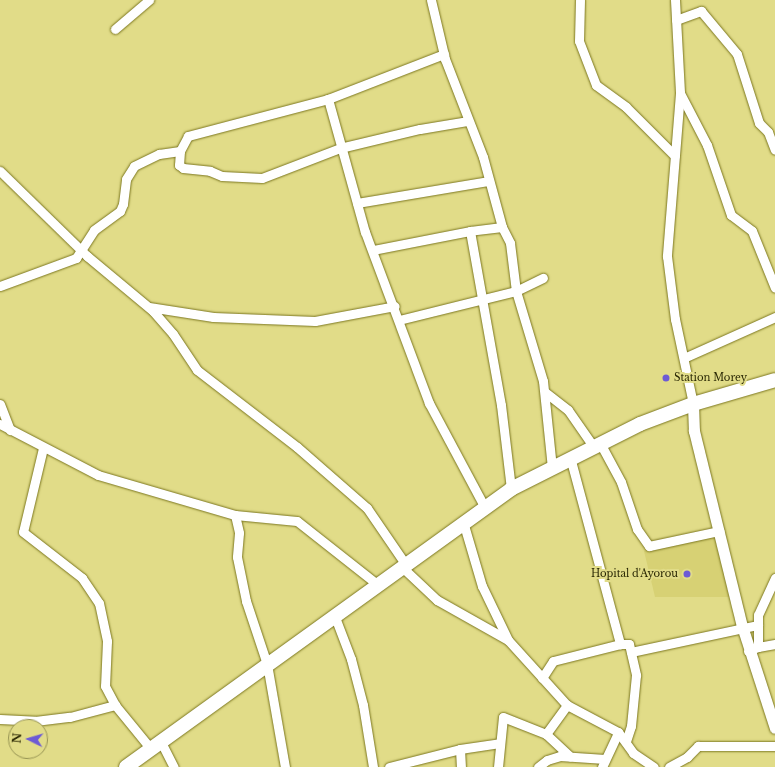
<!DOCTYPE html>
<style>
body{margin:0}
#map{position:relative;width:775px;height:767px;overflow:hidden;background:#e1dc88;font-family:"Libre Baskerville",serif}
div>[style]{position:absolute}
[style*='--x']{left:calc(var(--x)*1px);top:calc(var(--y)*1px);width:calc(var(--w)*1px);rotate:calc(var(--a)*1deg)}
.built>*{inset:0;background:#d7d174}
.roads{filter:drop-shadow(0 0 1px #7c7720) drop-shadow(0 0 1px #7c7720)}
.minor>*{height:9px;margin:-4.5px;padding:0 4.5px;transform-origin:4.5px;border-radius:4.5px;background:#fff}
.tertiary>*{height:11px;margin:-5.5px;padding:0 5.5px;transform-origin:5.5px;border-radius:5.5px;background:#fff}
.primary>*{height:14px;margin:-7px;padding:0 7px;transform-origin:7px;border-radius:7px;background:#fff}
.dots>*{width:11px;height:11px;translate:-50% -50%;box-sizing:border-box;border:2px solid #e1dc88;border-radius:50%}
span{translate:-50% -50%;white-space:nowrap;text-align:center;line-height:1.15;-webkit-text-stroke:4px #e1dc88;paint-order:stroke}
.poi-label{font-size:10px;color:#292703}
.left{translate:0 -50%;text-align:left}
.right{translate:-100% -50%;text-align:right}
.north{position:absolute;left:8px;top:719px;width:40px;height:40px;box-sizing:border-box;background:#e1dc88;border:1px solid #979453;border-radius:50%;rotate:275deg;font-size:11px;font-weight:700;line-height:16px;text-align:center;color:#292703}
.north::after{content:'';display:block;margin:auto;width:14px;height:18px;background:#6d5bd5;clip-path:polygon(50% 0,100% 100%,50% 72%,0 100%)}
</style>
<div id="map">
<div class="built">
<i style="clip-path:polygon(714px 535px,731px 597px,655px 597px,644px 551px)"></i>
</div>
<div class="roads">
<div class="minor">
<i style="--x:431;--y:0;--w:61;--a:76.7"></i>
<i style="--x:445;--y:59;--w:105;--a:68.8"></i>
<i style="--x:483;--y:157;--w:73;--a:74.8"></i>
<i style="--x:502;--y:227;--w:18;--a:63"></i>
<i style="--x:510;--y:243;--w:48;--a:82.9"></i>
<i style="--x:516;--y:291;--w:94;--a:73.3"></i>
<i style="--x:543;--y:381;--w:87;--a:84.1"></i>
<i style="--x:580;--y:0;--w:41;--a:91.4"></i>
<i style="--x:579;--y:41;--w:47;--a:68.9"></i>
<i style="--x:596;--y:85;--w:37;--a:36"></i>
<i style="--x:626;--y:107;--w:69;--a:45"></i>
<i style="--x:675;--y:0;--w:93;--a:86.9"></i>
<i style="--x:680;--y:93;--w:164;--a:94.6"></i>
<i style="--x:667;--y:256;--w:64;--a:82.8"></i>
<i style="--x:675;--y:319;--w:87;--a:78"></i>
<i style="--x:676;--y:20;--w:27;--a:-20"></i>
<i style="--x:701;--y:11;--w:56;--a:50.1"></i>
<i style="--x:737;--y:54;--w:72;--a:72.3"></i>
<i style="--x:759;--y:123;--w:13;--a:45"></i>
<i style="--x:768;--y:132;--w:19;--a:69"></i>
<i style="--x:115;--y:29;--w:45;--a:-40.5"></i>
<i style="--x:444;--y:54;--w:124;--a:158.8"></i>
<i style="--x:328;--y:99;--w:138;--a:74.5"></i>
<i style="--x:365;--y:232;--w:183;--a:69.5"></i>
<i style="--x:429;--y:403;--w:119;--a:61.9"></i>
<i style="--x:680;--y:93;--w:59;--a:62.6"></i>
<i style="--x:707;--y:145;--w:74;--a:71.1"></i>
<i style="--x:731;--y:215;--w:26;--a:37"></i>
<i style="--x:752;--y:231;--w:61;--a:68"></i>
<i style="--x:180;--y:151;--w:14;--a:94"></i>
<i style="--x:179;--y:165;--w:5;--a:37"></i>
<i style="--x:183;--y:168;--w:27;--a:6"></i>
<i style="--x:210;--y:171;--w:13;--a:23"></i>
<i style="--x:222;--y:176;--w:40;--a:2.9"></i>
<i style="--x:262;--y:178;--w:84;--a:-21"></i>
<i style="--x:340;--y:148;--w:82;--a:-13.4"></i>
<i style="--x:420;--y:129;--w:49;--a:-9.5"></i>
<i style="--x:0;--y:171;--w:122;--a:44.3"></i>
<i style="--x:87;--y:256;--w:86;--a:39.8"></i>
<i style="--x:153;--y:311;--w:30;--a:49"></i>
<i style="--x:173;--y:334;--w:43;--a:56.3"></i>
<i style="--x:197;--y:370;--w:126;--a:37.6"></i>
<i style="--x:297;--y:447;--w:93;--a:41.1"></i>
<i style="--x:367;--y:508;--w:69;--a:55.6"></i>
<i style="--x:357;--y:203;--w:134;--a:-9.5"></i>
<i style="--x:502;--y:227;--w:32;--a:173"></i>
<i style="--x:470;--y:231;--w:177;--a:79.9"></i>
<i style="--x:501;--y:405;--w:85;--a:83.2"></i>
<i style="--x:373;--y:250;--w:99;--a:-11.1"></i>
<i style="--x:0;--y:286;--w:81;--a:-20.2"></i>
<i style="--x:76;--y:258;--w:33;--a:-57"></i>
<i style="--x:94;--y:230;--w:32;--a:-36"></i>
<i style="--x:120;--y:211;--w:8;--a:-67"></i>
<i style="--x:123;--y:204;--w:25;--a:-83"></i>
<i style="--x:126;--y:179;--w:15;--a:-58"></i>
<i style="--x:134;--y:166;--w:28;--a:-26"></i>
<i style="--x:159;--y:154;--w:21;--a:-8"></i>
<i style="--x:180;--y:151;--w:17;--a:-62"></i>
<i style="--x:188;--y:136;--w:145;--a:-14.8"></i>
<i style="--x:149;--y:307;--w:65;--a:8.9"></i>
<i style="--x:213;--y:317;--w:102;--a:2.2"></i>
<i style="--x:315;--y:321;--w:81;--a:-10.6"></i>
<i style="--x:399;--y:320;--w:121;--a:-13.9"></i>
<i style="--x:516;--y:291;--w:30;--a:-26"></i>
<i style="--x:686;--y:357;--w:98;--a:-24.2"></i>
<i style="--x:545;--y:392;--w:29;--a:38"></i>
<i style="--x:568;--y:410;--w:44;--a:55.2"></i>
<i style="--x:0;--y:404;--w:28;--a:69"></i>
<i style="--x:0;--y:424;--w:110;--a:27.5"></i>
<i style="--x:98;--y:475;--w:143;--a:16.3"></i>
<i style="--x:235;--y:515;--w:62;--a:5.5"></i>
<i style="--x:297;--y:521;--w:103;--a:38.3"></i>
<i style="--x:600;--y:443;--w:44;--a:61.7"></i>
<i style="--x:621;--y:482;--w:50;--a:71.2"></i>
<i style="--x:637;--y:529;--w:21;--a:55"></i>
<i style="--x:649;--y:546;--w:72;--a:-12.1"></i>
<i style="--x:43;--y:448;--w:86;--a:103.4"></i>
<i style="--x:23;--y:532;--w:75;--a:37.9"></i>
<i style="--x:82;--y:578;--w:30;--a:56"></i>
<i style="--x:99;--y:603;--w:39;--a:78"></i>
<i style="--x:107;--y:641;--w:45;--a:92.5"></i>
<i style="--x:105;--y:686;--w:21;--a:62"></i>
<i style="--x:570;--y:457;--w:194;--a:75"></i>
<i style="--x:620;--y:644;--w:9;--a:0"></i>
<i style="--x:629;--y:644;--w:32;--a:77"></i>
<i style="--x:636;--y:675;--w:51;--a:95.6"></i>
<i style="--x:631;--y:726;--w:16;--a:108"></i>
<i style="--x:235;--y:515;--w:18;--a:77"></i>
<i style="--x:239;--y:533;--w:24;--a:95"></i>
<i style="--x:237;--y:557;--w:45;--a:78.4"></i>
<i style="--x:246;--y:601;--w:66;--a:71.6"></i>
<i style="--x:267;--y:664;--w:105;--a:80.1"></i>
<i style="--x:464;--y:525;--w:64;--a:73.6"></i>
<i style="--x:482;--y:586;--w:60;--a:64.3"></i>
<i style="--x:508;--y:640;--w:88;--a:47.8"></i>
<i style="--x:567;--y:705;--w:58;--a:27.9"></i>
<i style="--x:618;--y:732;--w:26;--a:54"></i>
<i style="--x:633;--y:753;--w:25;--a:34"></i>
<i style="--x:403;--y:568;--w:47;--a:43.3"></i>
<i style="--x:437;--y:600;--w:81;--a:29.4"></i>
<i style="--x:335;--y:617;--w:45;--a:69.1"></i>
<i style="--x:351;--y:659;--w:48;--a:75.4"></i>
<i style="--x:363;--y:705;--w:63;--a:80.8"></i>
<i style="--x:758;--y:647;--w:17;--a:-10"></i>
<i style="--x:748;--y:651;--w:11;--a:-22"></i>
<i style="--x:758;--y:647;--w:32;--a:-90"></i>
<i style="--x:758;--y:615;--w:41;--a:-65.3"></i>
<i style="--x:631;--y:652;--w:130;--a:-12"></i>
<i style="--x:542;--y:678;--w:20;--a:-57"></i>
<i style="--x:553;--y:661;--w:69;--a:-14.2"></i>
<i style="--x:0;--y:719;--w:35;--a:3"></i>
<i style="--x:35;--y:721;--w:35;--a:-7"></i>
<i style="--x:70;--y:717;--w:47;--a:-14.9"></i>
<i style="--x:115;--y:705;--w:57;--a:50.7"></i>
<i style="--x:546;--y:734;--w:33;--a:43"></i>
<i style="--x:161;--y:742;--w:28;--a:63"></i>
<i style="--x:460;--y:749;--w:40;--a:-8.5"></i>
<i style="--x:389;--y:767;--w:73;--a:-14.2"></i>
<i style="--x:460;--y:749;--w:18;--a:87"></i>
<i style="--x:498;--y:767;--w:50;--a:-84.3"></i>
<i style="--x:503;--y:717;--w:46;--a:21.6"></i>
<i style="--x:546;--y:734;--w:36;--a:-54"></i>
<i style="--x:538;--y:767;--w:11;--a:-38"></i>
<i style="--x:547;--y:760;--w:14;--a:-17"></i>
<i style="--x:560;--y:756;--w:45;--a:3.8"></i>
<i style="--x:602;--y:767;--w:38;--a:-65"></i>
<i style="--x:669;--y:767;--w:21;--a:-29"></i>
<i style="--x:687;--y:757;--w:16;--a:-45"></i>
<i style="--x:698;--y:746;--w:77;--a:0"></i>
</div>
<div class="tertiary">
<i style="--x:693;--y:404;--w:27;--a:88"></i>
<i style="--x:694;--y:431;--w:201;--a:76.2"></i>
<i style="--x:742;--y:626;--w:107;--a:72.1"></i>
</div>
<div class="primary">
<i style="--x:126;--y:767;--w:475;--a:-35.8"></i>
<i style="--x:511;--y:489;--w:144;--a:-26.7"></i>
<i style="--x:640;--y:424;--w:57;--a:-20.7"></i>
<i style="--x:693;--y:404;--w:85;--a:-16.3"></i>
</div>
</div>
<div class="dots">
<i style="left:666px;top:378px;background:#6d5bd5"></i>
<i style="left:687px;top:574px;background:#6d5bd5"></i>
</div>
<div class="poi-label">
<span class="left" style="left:674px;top:378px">Station Morey</span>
<span class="right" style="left:678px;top:574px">Hopital d'Ayorou</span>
</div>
<div class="north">N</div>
</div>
